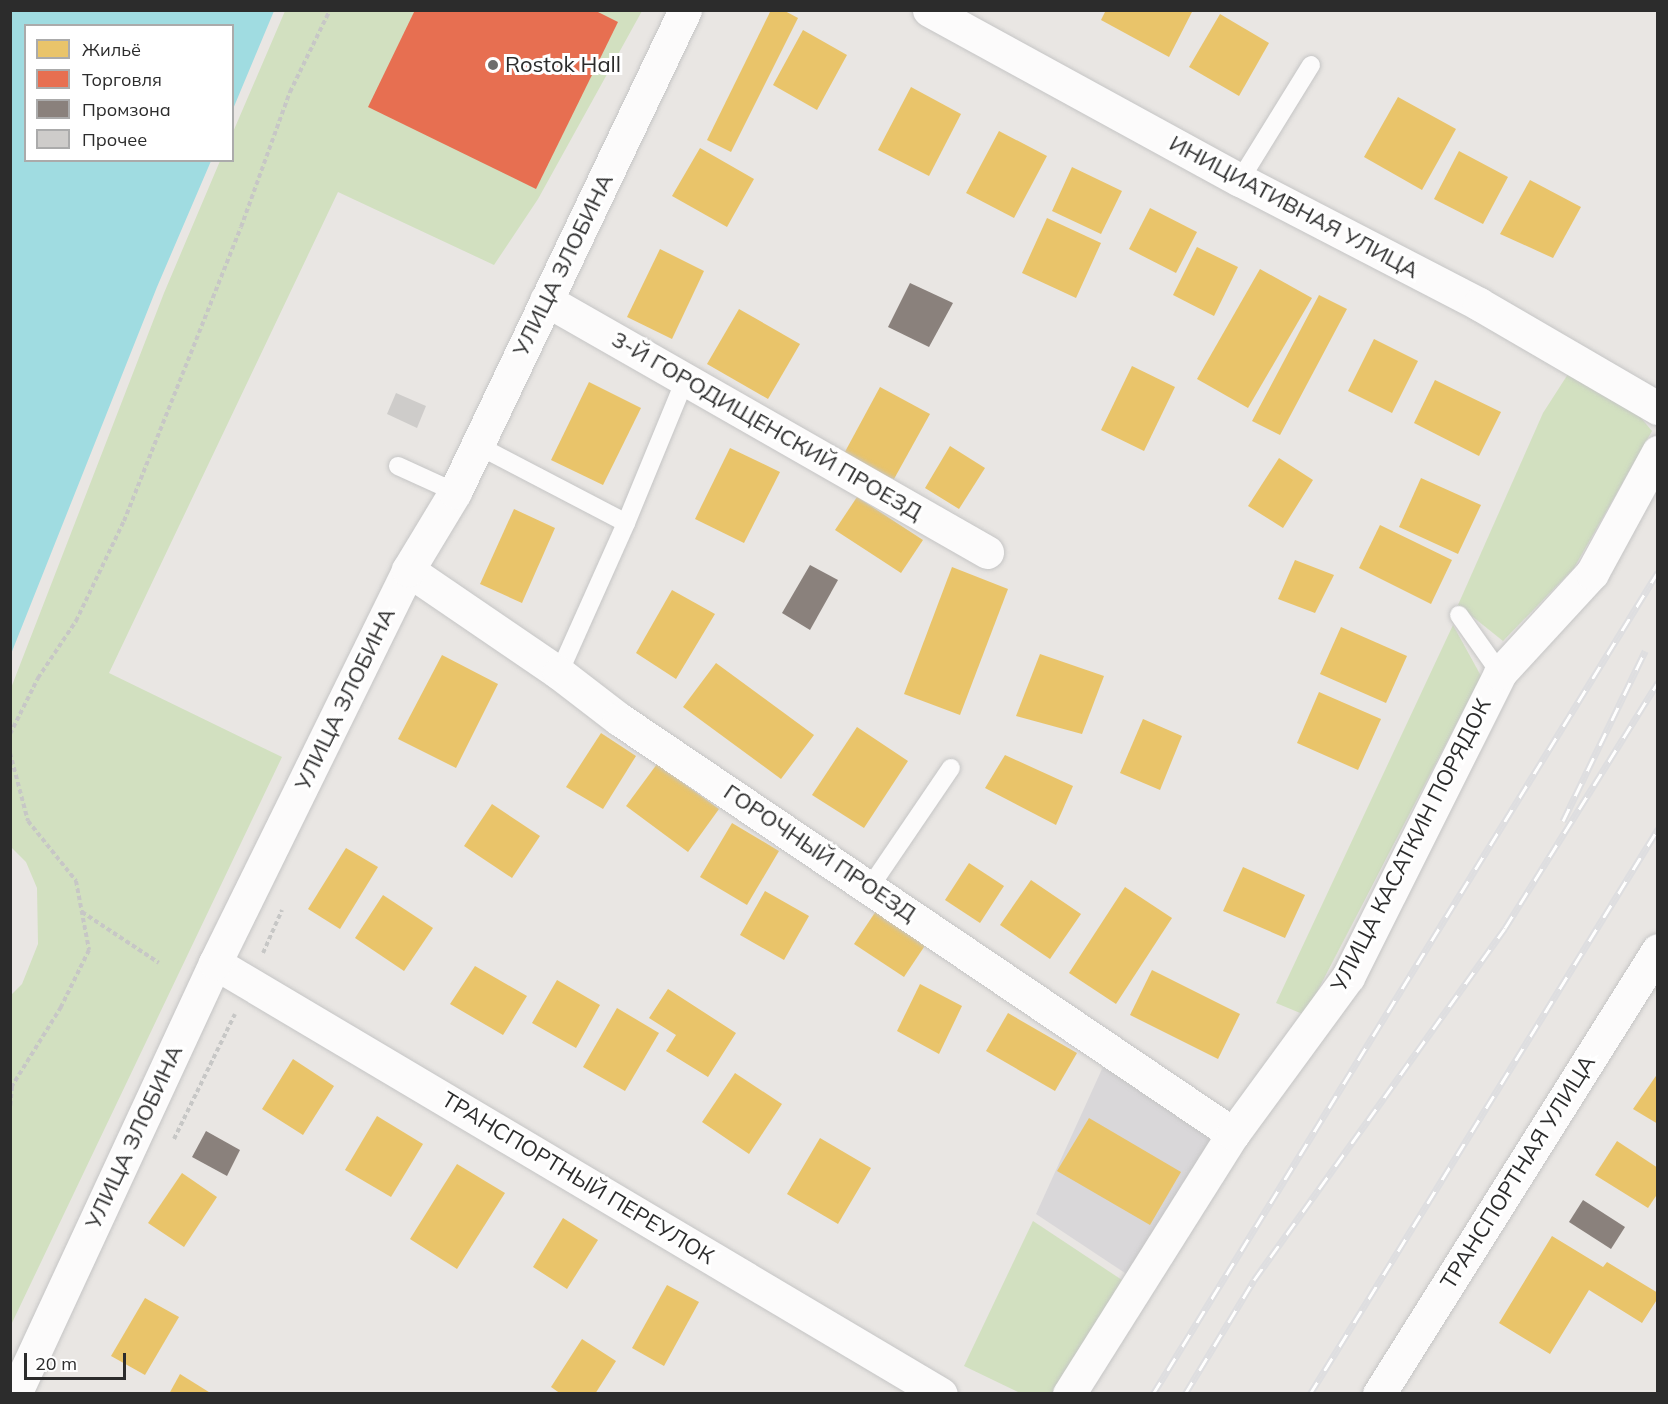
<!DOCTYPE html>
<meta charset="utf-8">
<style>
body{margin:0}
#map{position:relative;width:1668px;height:1404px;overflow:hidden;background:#e9e6e3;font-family:Mulish,sans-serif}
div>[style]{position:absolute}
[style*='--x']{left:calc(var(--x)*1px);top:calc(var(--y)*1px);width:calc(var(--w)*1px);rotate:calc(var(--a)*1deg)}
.industrial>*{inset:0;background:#d9d7d9}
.green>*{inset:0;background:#d2e0c0}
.water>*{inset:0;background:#a0dce1}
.homes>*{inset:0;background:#e9c46a}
.shops>*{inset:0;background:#e76f51}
.industry>*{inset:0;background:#8a817c}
.building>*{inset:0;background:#ceccca}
.path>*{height:4px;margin-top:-2px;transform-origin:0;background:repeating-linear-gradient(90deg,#c7c7c6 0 4.5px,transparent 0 7.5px)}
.roads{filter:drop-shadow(0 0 2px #c5c5c5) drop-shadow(0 0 2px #c5c5c5)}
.lane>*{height:18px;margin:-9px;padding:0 9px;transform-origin:9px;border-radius:9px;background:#fcfbfb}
.street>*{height:33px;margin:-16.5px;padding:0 16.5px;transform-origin:16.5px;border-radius:16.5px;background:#fcfbfb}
.secondary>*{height:33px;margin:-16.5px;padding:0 16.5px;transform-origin:16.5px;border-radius:16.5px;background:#fcfbfb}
.rail>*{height:7px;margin-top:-3.5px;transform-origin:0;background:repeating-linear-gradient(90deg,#fff 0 14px,#dedee0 0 28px);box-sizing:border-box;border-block:2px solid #dedee0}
.dots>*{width:16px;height:16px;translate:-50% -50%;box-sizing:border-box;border:3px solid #fff;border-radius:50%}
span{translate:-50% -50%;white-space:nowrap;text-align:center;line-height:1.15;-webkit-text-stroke:6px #fff;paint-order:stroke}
.poi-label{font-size:22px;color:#2c2c2c}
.left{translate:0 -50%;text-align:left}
.street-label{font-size:22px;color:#2c2c2c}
.frame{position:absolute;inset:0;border:12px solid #2c2c2c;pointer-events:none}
.legend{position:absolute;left:24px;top:24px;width:210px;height:138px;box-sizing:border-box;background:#fff;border:2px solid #ababab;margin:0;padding:8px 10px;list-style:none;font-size:18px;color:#2c2c2c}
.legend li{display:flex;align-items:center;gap:12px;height:30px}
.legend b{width:30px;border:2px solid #ababab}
.scale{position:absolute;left:24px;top:1353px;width:102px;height:27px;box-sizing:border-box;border:3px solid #2c2c2c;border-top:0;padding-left:8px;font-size:18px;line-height:21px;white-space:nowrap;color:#2c2c2c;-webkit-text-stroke:4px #fff;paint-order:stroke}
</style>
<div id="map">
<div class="industrial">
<i style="clip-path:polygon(1107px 1058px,1216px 1134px,1131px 1277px,1036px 1214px)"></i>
</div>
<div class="green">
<i style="clip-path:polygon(285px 11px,642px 11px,538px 199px,494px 265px,338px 192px,109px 673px,282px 757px,11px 1325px,11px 995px,22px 984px,38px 944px,37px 888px,26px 862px,11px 847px,11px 688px,164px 293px,220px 161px,232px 160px,233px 132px)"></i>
<i style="clip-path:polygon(1570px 371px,1631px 406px,1652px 431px,1574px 568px,1503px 641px,1458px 605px,1543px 413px)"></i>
<i style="clip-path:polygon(1453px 625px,1481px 676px,1305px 1015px,1276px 1003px)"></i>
<i style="clip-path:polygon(1033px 1221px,1125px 1282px,1059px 1393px,1020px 1393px,964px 1366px)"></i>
</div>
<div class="water">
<i style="clip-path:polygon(11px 10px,274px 11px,233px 109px,232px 26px,26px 26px,26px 160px,211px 161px,157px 287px,11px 654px)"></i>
</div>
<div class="homes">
<i style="clip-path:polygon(771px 10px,783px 10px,798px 18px,731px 152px,707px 140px)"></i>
<i style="clip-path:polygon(1106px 10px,1193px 10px,1169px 57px,1101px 20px)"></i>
<i style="clip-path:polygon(1220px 14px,1269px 43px,1239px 96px,1189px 67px)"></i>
<i style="clip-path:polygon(803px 30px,847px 55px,817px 110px,773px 85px)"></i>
<i style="clip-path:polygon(911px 87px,961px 114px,929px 176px,878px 150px)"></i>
<i style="clip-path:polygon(1398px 97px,1456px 129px,1422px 190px,1364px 157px)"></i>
<i style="clip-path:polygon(999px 131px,1047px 156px,1014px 218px,966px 193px)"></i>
<i style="clip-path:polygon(700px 148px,754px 179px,727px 227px,672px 196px)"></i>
<i style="clip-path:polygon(1459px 151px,1508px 177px,1483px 224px,1434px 199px)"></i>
<i style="clip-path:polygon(1072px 167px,1122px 191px,1101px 234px,1052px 211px)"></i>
<i style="clip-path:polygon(1530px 180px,1581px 207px,1553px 258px,1500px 234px)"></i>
<i style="clip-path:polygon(1150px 208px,1197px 232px,1176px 273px,1129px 249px)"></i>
<i style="clip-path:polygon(1047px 218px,1101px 243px,1076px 298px,1022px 273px)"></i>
<i style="clip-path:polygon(1197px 247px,1238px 267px,1214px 316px,1173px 295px)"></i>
<i style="clip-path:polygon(660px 249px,704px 271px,672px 339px,627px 317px)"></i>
<i style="clip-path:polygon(1260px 269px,1312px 298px,1248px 408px,1197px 379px)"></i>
<i style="clip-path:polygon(1319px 295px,1347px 309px,1280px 435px,1252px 421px)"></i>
<i style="clip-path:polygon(739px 309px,800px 344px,768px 399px,707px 364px)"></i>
<i style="clip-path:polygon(1374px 339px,1418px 361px,1392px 413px,1348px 391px)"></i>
<i style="clip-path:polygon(1132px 366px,1175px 387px,1144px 451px,1101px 430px)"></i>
<i style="clip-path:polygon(1435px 380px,1501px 412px,1479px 456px,1414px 423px)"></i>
<i style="clip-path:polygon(589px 382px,641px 408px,603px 485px,551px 460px)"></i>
<i style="clip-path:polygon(880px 387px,930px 414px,894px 479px,840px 461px)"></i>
<i style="clip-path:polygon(950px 446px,985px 468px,959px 509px,925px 488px)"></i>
<i style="clip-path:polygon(730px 448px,780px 472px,744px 543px,695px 519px)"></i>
<i style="clip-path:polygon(1279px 458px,1313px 480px,1283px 528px,1248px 506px)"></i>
<i style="clip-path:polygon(1421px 478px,1481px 505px,1458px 554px,1399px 527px)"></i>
<i style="clip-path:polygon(857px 497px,923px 540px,901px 573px,835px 530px)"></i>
<i style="clip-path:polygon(514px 509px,555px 528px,522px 603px,480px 584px)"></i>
<i style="clip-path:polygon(1380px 525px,1452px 560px,1431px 604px,1359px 568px)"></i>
<i style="clip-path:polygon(1295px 560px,1334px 575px,1315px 613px,1278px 599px)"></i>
<i style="clip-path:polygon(952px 567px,1008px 589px,960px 715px,904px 694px)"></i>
<i style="clip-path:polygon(672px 590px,715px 614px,676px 679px,636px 653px)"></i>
<i style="clip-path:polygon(1341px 627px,1407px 656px,1386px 703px,1320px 674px)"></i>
<i style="clip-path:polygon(1040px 654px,1104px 676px,1082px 734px,1016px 716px)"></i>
<i style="clip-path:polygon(442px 655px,498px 684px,456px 768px,398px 739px)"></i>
<i style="clip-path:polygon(716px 663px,814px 735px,781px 779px,683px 707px)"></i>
<i style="clip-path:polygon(1319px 692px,1381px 719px,1358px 770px,1297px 743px)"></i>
<i style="clip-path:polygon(1143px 719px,1182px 736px,1160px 790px,1120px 773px)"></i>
<i style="clip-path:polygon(857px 727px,908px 761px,864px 828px,812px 795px)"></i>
<i style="clip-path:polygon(601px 733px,636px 756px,603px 809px,566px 787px)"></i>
<i style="clip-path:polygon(1005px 755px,1073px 786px,1056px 825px,985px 788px)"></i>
<i style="clip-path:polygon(657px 764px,719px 809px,688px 852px,626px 806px)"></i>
<i style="clip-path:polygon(492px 804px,540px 836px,512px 878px,464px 846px)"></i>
<i style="clip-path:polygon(732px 823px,779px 851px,747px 905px,700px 877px)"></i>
<i style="clip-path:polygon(346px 848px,378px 867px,340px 929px,308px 909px)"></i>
<i style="clip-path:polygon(969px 863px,1004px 886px,980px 923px,945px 900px)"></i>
<i style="clip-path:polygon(1243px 867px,1305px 895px,1285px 938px,1223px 911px)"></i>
<i style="clip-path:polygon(1031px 880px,1081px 914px,1050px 959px,1000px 925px)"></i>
<i style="clip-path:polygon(1125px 887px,1172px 918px,1116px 1004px,1069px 973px)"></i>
<i style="clip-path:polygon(765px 891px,809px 916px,784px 960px,740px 935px)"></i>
<i style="clip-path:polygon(383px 895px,433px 928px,404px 971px,355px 938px)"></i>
<i style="clip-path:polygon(876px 911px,926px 944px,904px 977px,854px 944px)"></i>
<i style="clip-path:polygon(475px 966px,527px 996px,503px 1035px,450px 1004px)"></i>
<i style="clip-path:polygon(1152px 970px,1240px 1014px,1218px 1059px,1130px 1015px)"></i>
<i style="clip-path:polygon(557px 980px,600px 1005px,576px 1048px,532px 1023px)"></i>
<i style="clip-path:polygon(920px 984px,962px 1006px,939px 1054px,897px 1031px)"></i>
<i style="clip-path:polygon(668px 989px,736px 1033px,708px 1077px,666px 1051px,676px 1035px,649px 1018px)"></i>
<i style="clip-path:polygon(617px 1008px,659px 1033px,625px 1091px,583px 1067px)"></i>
<i style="clip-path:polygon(1008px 1013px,1077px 1053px,1055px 1091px,986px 1051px)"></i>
<i style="clip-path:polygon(293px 1059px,334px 1086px,303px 1135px,262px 1109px)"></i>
<i style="clip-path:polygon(735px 1073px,782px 1104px,749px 1154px,702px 1122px)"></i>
<i style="clip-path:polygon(1658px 1073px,1658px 1124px,1633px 1109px)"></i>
<i style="clip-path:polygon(377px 1116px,423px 1144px,391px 1197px,345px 1170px)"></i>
<i style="clip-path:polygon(1089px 1118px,1181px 1172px,1150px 1225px,1057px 1171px)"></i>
<i style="clip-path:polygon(820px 1138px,871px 1168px,838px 1224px,787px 1194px)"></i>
<i style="clip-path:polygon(1617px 1141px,1658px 1168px,1658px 1193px,1648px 1208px,1595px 1175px)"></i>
<i style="clip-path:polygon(457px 1164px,505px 1193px,457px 1269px,410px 1239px)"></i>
<i style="clip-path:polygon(182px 1173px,217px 1197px,184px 1247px,148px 1223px)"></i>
<i style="clip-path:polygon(563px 1218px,598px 1240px,567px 1289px,533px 1267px)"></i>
<i style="clip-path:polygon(1552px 1236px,1603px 1267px,1607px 1262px,1658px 1293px,1658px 1298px,1642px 1323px,1589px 1290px,1550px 1354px,1499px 1323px)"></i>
<i style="clip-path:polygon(667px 1285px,699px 1302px,664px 1366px,632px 1348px)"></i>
<i style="clip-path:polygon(145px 1298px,179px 1317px,145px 1375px,111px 1356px)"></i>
<i style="clip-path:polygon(582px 1339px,616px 1361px,595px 1394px,561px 1394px,551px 1387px)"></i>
<i style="clip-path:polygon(180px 1374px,212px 1394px,169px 1394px)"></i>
</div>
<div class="shops">
<i style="clip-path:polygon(415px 10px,594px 10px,618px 22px,536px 189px,368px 107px)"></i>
</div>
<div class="industry">
<i style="clip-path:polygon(910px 283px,953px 303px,929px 347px,888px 327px)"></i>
<i style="clip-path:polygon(810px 565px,838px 580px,810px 630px,782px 613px)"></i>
<i style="clip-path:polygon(206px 1131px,240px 1150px,227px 1176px,192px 1157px)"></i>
<i style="clip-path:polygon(1583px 1200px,1625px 1227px,1611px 1249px,1569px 1222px)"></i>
</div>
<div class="building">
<i style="clip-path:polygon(396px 393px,426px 406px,417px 428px,387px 414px)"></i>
</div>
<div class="path">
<i style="--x:10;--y:734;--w:63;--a:-63.4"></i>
<i style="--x:38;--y:678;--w:69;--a:-56.3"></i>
<i style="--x:76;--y:621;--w:111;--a:-64.4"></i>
<i style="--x:124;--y:521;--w:316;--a:-68.3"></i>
<i style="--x:241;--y:227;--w:144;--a:-70.1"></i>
<i style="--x:290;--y:92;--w:91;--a:-64"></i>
<i style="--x:10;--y:753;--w:70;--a:75.2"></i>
<i style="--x:28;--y:821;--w:77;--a:51.3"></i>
<i style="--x:76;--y:881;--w:70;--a:79.3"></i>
<i style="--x:89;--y:950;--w:64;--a:116.2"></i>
<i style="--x:61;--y:1007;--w:93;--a:121.8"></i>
<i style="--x:12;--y:1086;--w:22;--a:95"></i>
<i style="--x:82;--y:912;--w:92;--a:33.5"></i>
<i style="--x:263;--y:953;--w:47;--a:-66.2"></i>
<i style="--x:174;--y:1139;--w:139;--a:-64"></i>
</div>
<div class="roads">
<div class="lane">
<i style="--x:1240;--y:180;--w:135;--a:-58.3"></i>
<i style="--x:477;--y:445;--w:168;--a:27.6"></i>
<i style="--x:398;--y:466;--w:63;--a:24.5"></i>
<i style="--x:1459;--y:615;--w:71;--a:54.7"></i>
<i style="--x:559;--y:673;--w:164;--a:-65.9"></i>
<i style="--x:626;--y:523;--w:155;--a:-67.6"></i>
<i style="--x:870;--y:887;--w:144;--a:-55.8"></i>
</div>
<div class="street">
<i style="--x:929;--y:10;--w:354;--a:28.7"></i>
<i style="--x:1240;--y:180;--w:269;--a:27.4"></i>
<i style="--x:1479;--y:304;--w:207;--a:30.2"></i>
<i style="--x:546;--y:300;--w:508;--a:29.74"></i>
<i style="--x:408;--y:570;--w:183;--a:34.3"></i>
<i style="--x:559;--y:673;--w:76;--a:37.5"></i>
<i style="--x:619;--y:719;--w:741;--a:34.05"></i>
<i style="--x:215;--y:963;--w:844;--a:30.7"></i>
<i style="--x:1069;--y:1394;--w:307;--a:-57.8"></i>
<i style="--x:1233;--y:1134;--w:195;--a:-53.8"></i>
<i style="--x:1348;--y:977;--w:340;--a:-63.4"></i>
<i style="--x:1500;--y:673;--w:136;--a:-47.4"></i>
<i style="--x:1592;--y:573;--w:138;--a:-61.4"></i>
</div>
<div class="secondary">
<i style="--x:15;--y:1394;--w:475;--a:-65.1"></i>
<i style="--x:215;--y:963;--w:438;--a:-63.8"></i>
<i style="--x:408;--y:570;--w:91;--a:-58.9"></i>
<i style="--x:455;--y:492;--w:534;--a:-64.49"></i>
<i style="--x:1379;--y:1394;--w:524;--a:-57.86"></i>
</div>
</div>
<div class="rail">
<i style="--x:1563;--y:821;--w:189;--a:-64.2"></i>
<i style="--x:1153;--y:1394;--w:965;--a:-58.44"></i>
<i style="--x:1185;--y:1394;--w:133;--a:-58.8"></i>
<i style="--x:1254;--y:1280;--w:432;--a:-54.5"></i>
<i style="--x:1505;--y:928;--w:290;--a:-58.1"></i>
<i style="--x:1310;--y:1394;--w:664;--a:-58.37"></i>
</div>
<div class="dots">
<i style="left:493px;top:65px;background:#6e6d6c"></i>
</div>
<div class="poi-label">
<span class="left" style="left:505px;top:65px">Rostok Hall</span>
</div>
<div class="street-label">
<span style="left:1294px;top:207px;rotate:28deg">ИНИЦИАТИВНАЯ УЛИЦА</span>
<span style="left:563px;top:265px;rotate:-64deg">УЛИЦА ЗЛОБИНА</span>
<span style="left:767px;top:426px;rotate:30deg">3-Й ГОРОДИЩЕНСКИЙ ПРОЕЗД</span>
<span style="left:345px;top:699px;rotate:-64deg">УЛИЦА ЗЛОБИНА</span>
<span style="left:1411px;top:845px;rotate:-63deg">УЛИЦА КАСАТКИН ПОРЯДОК</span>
<span style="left:820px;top:853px;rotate:34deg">ГОРОЧНЫЙ ПРОЕЗД</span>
<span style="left:134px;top:1137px;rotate:-65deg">УЛИЦА ЗЛОБИНА</span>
<span style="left:1518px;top:1172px;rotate:-58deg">ТРАНСПОРТНАЯ УЛИЦА</span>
<span style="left:578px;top:1178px;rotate:31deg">ТРАНСПОРТНЫЙ ПЕРЕУЛОК</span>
</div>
<div class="frame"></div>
<ul class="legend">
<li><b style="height:16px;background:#e9c46a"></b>Жильё</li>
<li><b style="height:16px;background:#e76f51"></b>Торговля</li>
<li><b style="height:16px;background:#8a817c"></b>Промзона</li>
<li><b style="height:16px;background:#ceccca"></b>Прочее</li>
</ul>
<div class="scale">20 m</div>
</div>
